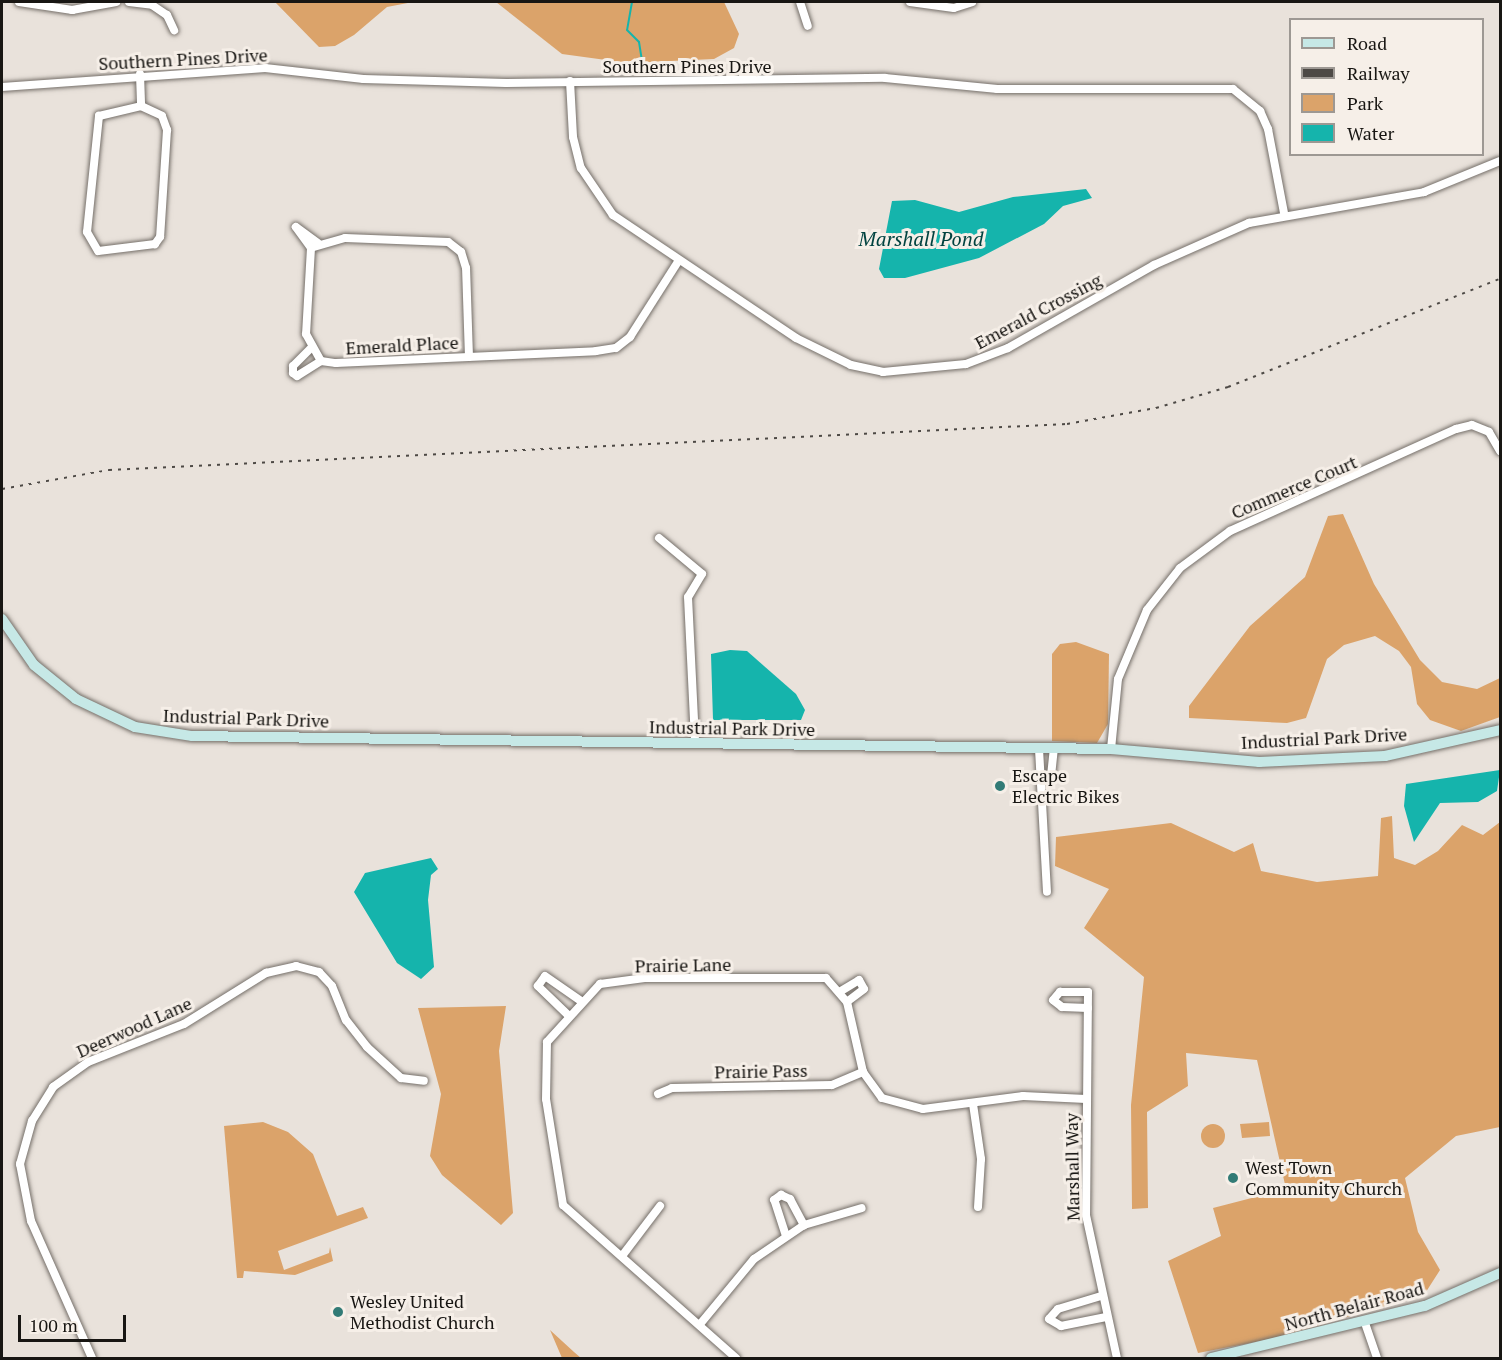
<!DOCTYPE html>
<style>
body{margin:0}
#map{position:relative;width:1502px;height:1360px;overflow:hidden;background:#e9e2db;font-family:"PT Serif",serif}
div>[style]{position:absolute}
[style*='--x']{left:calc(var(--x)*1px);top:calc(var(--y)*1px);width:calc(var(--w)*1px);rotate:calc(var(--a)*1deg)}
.green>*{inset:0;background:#dba36a}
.round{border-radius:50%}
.water>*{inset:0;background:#15b4ac}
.stream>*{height:2px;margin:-1px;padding:0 1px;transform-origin:1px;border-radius:1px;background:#15b4ac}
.roads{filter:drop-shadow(0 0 2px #756f69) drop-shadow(0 0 2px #756f69)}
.street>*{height:8px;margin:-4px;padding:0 4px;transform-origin:4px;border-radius:4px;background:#fff}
.secondary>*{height:10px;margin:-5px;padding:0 5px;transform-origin:5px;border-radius:5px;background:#c6e8e6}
.rail>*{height:2px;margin-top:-1px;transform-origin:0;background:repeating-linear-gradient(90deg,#4d4945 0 3px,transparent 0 9px)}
.dots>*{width:16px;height:16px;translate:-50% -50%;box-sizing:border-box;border:3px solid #f6efe8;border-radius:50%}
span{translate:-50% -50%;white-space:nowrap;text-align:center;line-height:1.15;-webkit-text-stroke:6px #f6efe8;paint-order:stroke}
.street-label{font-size:18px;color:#181613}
.poi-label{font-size:18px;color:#181613}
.left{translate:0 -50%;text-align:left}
.water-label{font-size:20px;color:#024340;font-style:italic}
.frame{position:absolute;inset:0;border:3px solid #181613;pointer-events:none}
.legend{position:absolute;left:1289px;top:18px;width:195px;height:138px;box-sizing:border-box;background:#f6efe8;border:2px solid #9d9893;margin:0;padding:8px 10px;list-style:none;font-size:18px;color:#181613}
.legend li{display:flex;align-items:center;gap:12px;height:30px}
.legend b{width:30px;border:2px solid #9d9893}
.scale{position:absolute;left:18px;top:1315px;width:108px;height:27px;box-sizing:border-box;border:3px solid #181613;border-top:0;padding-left:8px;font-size:18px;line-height:21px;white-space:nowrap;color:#181613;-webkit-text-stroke:4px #f6efe8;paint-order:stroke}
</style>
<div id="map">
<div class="green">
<i style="clip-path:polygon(275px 2px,413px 2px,387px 7px,354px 35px,335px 46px,319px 47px)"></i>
<i style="clip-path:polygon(496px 2px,724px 2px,739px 34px,734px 48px,714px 59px,628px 63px,562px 54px)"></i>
<i style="clip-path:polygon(1343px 514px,1374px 584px,1420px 660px,1442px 682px,1477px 689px,1500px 678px,1500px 717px,1461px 731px,1430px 720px,1417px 704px,1411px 667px,1399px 651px,1375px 636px,1344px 645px,1327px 659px,1306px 718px,1287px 723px,1189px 718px,1189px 706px,1250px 626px,1305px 577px,1328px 516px)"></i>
<i style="clip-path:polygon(1076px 642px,1109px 654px,1108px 724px,1097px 743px,1052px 741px,1052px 654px,1060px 644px)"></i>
<i style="clip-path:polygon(1392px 816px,1394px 858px,1415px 865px,1438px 851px,1462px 825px,1483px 835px,1500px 822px,1500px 1127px,1456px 1136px,1405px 1178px,1418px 1232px,1440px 1270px,1424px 1295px,1271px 1339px,1198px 1353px,1168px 1261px,1221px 1236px,1213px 1208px,1286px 1189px,1257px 1060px,1186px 1053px,1188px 1086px,1147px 1112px,1148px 1208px,1132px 1209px,1131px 1105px,1144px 977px,1084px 928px,1109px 889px,1055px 866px,1056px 837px,1171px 823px,1234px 852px,1253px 843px,1261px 871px,1317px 882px,1378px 876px,1381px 818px)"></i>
<i style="clip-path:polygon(506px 1006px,499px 1051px,513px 1213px,501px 1225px,442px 1175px,430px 1156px,441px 1094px,418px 1008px)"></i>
<i style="clip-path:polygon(263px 1122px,288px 1132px,313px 1154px,337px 1216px,363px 1207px,368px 1218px,278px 1251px,284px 1270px,329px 1253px,330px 1247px,333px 1261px,295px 1275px,244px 1271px,243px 1278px,237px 1278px,224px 1126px)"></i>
<i style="clip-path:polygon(1269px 1122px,1270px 1136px,1242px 1138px,1240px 1124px)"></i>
<i class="round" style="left:1201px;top:1124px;width:24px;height:24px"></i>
<i style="clip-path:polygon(550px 1330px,574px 1352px,581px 1358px,562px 1358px)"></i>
</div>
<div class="water">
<i style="clip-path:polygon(1086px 189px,1092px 198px,1063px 206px,1044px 224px,979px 258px,905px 278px,884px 278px,879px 269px,892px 201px,915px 200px,959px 212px,1013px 197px)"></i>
<i style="clip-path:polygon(730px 650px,747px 651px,796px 694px,805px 710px,801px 720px,713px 720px,711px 654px)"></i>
<i style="clip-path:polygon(1500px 770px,1497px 791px,1478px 802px,1440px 803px,1414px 842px,1404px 806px,1406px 784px)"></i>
<i style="clip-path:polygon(431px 858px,438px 869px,431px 875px,428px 900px,434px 967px,421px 979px,397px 963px,354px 892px,365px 873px)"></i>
</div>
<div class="stream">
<i style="--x:632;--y:2;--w:28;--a:100"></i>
<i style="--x:627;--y:30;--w:17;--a:45"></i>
<i style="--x:639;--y:42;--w:30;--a:81"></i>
</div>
<div class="roads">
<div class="street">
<i style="--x:19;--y:2;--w:54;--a:8.6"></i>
<i style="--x:72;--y:10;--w:45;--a:-10.3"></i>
<i style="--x:129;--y:2;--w:23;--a:7"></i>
<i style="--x:152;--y:5;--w:18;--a:34"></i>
<i style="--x:167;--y:15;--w:17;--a:65"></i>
<i style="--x:800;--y:2;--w:25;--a:72"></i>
<i style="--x:910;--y:2;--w:44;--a:7.8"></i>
<i style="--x:954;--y:8;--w:19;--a:-18"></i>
<i style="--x:140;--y:74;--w:32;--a:88"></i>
<i style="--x:141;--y:106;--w:23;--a:25"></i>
<i style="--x:162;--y:116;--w:15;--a:70"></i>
<i style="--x:167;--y:130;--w:107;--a:93.7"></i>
<i style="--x:160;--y:237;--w:9;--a:126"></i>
<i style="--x:155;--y:244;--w:57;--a:173"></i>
<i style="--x:98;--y:251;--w:22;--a:-120"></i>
<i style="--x:87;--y:232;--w:117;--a:-84.1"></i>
<i style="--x:99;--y:116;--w:43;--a:-13.4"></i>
<i style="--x:570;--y:81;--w:56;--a:86.9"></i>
<i style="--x:573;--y:137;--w:32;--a:76"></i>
<i style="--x:581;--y:168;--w:57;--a:55.8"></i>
<i style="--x:613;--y:215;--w:220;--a:33.9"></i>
<i style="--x:796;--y:338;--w:61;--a:26.1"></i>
<i style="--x:851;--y:365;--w:33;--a:12"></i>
<i style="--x:883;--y:372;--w:83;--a:-5.5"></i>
<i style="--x:966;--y:364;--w:45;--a:-20.9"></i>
<i style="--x:1008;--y:348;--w:168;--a:-29.6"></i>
<i style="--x:1154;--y:265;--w:104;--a:-23.9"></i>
<i style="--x:1249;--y:223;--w:178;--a:-10"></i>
<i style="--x:1424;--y:192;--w:82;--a:-22.2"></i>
<i style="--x:2;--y:87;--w:264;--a:-4.1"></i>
<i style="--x:265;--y:68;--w:99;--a:6.4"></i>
<i style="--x:363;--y:79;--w:143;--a:1.6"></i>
<i style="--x:506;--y:83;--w:379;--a:-0.8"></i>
<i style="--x:885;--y:78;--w:113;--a:5.6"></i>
<i style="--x:997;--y:89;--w:236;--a:0"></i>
<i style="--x:1233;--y:89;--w:35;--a:39"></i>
<i style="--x:1260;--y:111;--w:20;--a:66"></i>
<i style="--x:1268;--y:129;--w:86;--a:79.2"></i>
<i style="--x:311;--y:248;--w:26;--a:-126"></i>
<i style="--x:296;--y:227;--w:27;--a:36"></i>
<i style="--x:310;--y:349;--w:24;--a:135"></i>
<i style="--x:293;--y:366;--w:7;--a:90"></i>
<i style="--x:293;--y:373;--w:5;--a:37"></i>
<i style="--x:297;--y:376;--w:28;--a:-32"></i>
<i style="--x:469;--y:357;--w:89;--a:-91.9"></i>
<i style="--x:466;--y:268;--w:17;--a:-107"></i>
<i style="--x:461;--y:252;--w:16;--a:-142"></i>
<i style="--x:448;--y:242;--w:103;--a:-177.8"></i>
<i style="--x:345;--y:238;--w:35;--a:164"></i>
<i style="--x:311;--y:248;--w:86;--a:93.3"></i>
<i style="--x:306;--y:334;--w:31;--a:61"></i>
<i style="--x:321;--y:361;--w:15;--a:8"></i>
<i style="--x:336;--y:363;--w:260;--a:-2.6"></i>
<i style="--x:596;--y:351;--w:20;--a:-9"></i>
<i style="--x:616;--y:348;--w:18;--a:-38"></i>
<i style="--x:630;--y:337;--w:91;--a:-57.5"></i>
<i style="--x:659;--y:538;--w:56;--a:39.9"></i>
<i style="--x:702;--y:574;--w:27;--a:121"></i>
<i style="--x:688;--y:597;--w:145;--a:87.2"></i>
<i style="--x:1039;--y:749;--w:143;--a:86.8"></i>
<i style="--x:1111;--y:749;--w:70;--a:-84.3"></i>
<i style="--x:1118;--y:679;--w:75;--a:-67.2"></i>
<i style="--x:1147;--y:610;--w:53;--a:-51.8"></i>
<i style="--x:1180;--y:568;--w:62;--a:-36.5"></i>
<i style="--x:1230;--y:531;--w:248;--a:-24.3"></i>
<i style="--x:1456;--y:429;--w:16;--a:-14"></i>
<i style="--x:1472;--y:425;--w:18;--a:22"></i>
<i style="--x:1489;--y:432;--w:22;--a:60"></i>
<i style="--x:1045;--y:780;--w:7;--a:-34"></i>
<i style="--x:1051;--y:776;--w:27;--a:-84"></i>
<i style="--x:841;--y:991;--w:21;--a:-31"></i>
<i style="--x:859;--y:980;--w:10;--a:61"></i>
<i style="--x:864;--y:989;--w:21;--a:143"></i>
<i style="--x:1088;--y:1008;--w:26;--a:-178"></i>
<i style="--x:1062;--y:1007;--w:11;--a:-142"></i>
<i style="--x:1053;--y:1000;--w:11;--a:-49"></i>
<i style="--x:1060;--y:992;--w:28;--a:0"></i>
<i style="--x:1088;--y:992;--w:223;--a:90.5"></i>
<i style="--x:1086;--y:1215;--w:146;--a:77.8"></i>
<i style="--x:568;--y:1015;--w:42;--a:-136"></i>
<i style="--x:538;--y:986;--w:12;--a:-55"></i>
<i style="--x:545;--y:976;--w:44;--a:34.8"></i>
<i style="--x:658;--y:1094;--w:15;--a:-23"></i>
<i style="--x:672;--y:1088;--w:160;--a:-1.1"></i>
<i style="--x:832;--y:1085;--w:34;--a:-23"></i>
<i style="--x:973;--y:1104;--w:56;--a:81.7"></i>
<i style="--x:981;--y:1159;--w:48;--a:93.6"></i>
<i style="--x:786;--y:1236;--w:38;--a:-108"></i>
<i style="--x:774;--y:1200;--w:9;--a:-36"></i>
<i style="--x:781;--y:1195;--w:10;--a:24"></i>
<i style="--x:790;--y:1199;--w:30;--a:62"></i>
<i style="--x:622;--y:1256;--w:63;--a:-52.8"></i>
<i style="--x:1101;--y:1296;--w:45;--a:163.2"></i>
<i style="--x:1058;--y:1309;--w:13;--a:132"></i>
<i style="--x:1049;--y:1319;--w:14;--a:30"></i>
<i style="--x:1061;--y:1326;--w:46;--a:-11.3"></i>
<i style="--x:701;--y:1323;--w:83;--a:-50.4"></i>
<i style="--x:754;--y:1259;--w:60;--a:-34.2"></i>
<i style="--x:804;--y:1225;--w:60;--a:-16.3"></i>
<i style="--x:1365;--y:1323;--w:37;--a:71"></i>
<i style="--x:92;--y:1358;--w:150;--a:-114"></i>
<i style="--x:31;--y:1221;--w:58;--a:-100.9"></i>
<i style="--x:20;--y:1164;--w:45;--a:-74.4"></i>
<i style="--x:32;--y:1121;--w:40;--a:-58"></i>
<i style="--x:53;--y:1087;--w:43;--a:-35.5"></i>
<i style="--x:88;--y:1062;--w:103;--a:-21.6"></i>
<i style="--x:184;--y:1024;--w:97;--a:-31.9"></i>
<i style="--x:266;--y:973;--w:31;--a:-13"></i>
<i style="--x:296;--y:966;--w:24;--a:15"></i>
<i style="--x:319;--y:972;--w:19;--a:47"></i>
<i style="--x:332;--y:986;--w:37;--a:68"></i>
<i style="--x:346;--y:1020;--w:34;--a:52"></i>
<i style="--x:367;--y:1047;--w:46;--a:42.4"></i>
<i style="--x:401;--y:1078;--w:23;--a:7"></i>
<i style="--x:736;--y:1358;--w:231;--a:-138.5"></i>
<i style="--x:563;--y:1205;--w:107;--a:-99.1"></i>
<i style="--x:546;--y:1099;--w:57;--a:-89"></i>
<i style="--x:547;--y:1042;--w:79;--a:-47.6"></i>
<i style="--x:600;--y:984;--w:45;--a:-7.6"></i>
<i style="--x:645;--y:978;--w:181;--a:0"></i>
<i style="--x:826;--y:978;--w:32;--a:49"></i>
<i style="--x:847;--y:1002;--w:72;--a:77.1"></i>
<i style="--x:863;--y:1072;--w:32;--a:54"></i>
<i style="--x:882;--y:1098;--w:42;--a:15"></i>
<i style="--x:923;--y:1109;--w:101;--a:-7.4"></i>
<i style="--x:1023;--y:1096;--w:63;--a:2.7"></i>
</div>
<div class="secondary">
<i style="--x:2;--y:619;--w:56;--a:55.2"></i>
<i style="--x:34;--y:665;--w:54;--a:39"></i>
<i style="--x:76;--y:699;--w:65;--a:25.4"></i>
<i style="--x:135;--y:727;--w:58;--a:9"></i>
<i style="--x:192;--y:736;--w:919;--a:0.81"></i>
<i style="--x:1111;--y:749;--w:149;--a:5"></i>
<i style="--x:1259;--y:762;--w:126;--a:-2.7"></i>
<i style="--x:1385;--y:756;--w:118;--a:-12.7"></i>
<i style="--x:1211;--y:1358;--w:220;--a:-13.7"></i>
<i style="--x:1425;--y:1306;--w:82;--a:-23.7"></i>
</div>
</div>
<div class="rail">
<i style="--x:2;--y:489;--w:109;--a:-10.1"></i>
<i style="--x:109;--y:470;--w:959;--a:-2.75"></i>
<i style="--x:1067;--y:424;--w:90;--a:-10.2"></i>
<i style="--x:1156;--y:408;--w:75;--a:-16.3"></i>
<i style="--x:1228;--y:387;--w:293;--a:-21.7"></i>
</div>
<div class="dots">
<i style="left:1000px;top:786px;background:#327b76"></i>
<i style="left:1233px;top:1178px;background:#327b76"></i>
<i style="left:338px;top:1312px;background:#327b76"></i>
</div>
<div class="street-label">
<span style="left:183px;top:59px;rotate:-3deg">Southern Pines Drive</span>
<span style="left:687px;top:66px">Southern Pines Drive</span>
<span style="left:1038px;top:311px;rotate:-28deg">Emerald Crossing</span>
<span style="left:402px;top:345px;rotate:-3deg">Emerald Place</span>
<span style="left:1294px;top:487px;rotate:-23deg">Commerce Court</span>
<span style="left:246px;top:718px;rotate:2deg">Industrial Park Drive</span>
<span style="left:732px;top:728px;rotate:1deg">Industrial Park Drive</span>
<span style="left:1324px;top:738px;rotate:-3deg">Industrial Park Drive</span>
<span style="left:683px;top:965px;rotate:-1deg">Prairie Lane</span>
<span style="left:134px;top:1027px;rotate:-24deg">Deerwood Lane</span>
<span style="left:761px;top:1071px;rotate:-1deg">Prairie Pass</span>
<span style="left:1072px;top:1167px;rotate:-91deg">Marshall Way</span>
<span style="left:1354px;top:1306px;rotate:-15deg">North Belair Road</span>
</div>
<div class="poi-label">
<span class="left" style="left:1012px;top:786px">Escape<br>Electric Bikes</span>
<span class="left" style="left:1245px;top:1178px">West Town<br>Community Church</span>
<span class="left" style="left:350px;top:1312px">Wesley United<br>Methodist Church</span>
</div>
<div class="water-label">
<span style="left:921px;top:238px">Marshall Pond</span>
</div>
<div class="frame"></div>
<ul class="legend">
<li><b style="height:8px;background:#c6e8e6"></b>Road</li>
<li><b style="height:8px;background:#4d4945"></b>Railway</li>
<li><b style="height:16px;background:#dba36a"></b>Park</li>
<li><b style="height:16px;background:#15b4ac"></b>Water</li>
</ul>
<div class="scale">100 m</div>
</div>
